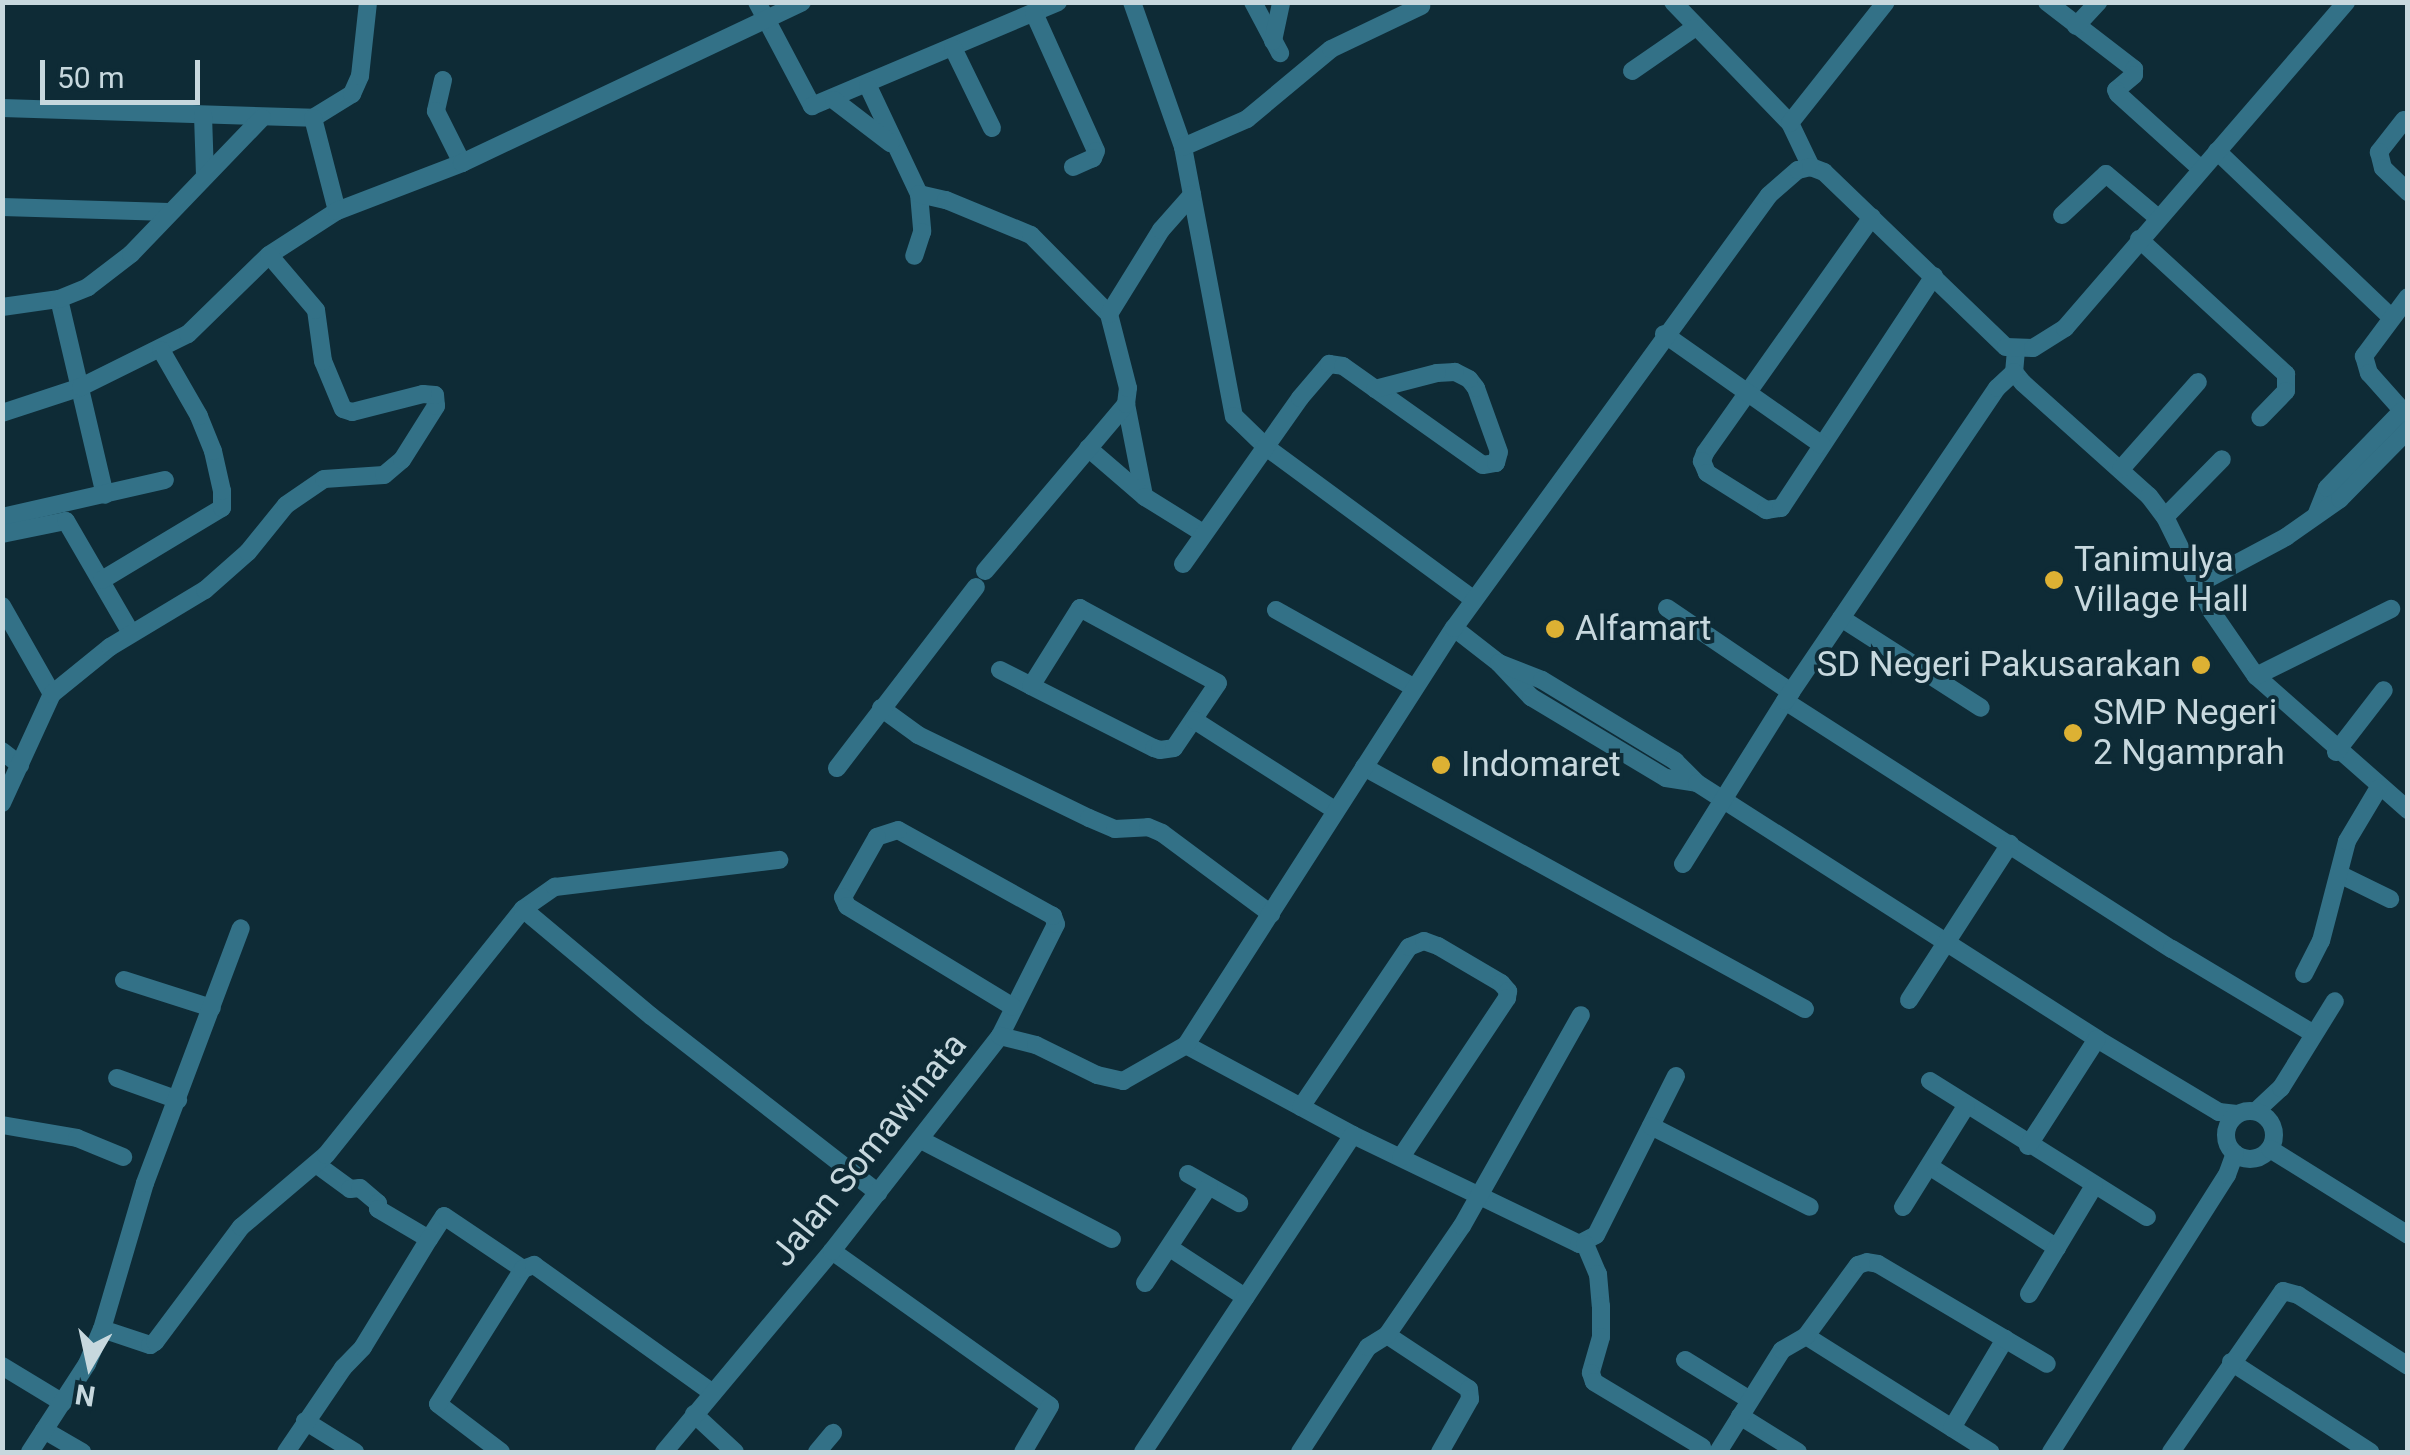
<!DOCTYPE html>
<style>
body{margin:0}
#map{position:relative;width:2410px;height:1455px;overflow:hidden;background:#0e2b36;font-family:Roboto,sans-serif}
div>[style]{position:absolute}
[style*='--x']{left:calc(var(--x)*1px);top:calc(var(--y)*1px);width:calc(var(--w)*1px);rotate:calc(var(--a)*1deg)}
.minor>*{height:18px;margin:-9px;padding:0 9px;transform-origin:9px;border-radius:9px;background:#337187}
.minor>.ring{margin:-9px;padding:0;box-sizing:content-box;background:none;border:18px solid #337187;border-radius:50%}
.dots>*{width:28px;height:28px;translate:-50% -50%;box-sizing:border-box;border:5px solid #0e2b36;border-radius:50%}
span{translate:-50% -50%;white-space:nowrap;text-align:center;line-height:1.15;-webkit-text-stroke:8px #0e2b36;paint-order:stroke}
.poi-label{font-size:35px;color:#c7d8de}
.left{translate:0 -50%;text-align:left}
.right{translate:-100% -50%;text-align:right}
.street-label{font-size:35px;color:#c7d8de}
.frame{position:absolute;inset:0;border:5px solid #c7d8de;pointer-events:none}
.north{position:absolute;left:40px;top:1315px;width:100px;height:100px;-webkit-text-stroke:8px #0e2b36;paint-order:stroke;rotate:189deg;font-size:28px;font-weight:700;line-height:40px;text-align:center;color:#c7d8de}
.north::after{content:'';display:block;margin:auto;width:35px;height:45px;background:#c7d8de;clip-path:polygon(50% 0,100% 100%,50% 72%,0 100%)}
.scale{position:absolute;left:40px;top:60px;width:160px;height:45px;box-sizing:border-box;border:5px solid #c7d8de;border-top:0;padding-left:12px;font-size:30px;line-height:35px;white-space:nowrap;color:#c7d8de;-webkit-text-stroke:8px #0e2b36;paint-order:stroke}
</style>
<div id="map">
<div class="minor">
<i style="--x:757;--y:2;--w:118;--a:62.1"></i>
<i style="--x:812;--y:106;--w:267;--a:-22.9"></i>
<i style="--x:1132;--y:2;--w:154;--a:70.6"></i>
<i style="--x:1183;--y:147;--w:274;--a:79.3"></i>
<i style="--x:1234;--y:416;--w:45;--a:44.1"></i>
<i style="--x:1266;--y:447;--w:258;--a:36.3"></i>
<i style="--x:1253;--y:2;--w:58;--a:62.1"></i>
<i style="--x:1673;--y:2;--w:168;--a:46"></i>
<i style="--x:1790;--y:123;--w:49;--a:64.5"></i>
<i style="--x:2047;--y:2;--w:110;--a:37.6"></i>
<i style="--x:2134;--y:69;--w:6;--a:90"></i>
<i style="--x:2134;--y:75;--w:23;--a:140"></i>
<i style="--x:2116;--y:90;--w:4;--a:63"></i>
<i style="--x:2118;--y:94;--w:112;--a:42.1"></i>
<i style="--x:1034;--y:13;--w:151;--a:65.8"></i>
<i style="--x:1096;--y:151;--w:8;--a:113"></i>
<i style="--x:1093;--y:158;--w:22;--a:156"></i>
<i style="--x:2076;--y:26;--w:33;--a:-47"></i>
<i style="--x:1273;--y:41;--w:40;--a:-78"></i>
<i style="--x:953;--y:48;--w:89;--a:64"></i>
<i style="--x:1632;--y:71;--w:75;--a:-34.7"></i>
<i style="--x:443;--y:80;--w:32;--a:103"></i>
<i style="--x:436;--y:111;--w:58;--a:63.4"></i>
<i style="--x:868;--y:86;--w:119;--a:64.7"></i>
<i style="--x:919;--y:194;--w:38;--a:85"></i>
<i style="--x:922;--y:232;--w:25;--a:108"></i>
<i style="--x:834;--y:100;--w:71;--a:37.5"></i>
<i style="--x:2;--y:108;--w:311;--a:1.8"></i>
<i style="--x:313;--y:118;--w:46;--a:-31.6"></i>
<i style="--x:352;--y:94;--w:20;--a:-66"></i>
<i style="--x:360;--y:76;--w:74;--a:-83.8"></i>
<i style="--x:203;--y:115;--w:60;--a:88.1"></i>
<i style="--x:313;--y:118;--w:96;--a:75.5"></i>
<i style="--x:2404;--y:120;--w:41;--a:128"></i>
<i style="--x:2379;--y:152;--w:16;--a:76"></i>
<i style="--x:2383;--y:168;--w:35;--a:44"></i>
<i style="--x:1790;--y:123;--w:154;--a:-51.6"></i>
<i style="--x:1183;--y:147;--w:70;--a:-23.6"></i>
<i style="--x:1247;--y:119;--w:109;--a:-39.8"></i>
<i style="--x:1331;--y:49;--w:100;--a:-25.5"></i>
<i style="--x:2217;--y:151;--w:240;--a:43.7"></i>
<i style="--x:919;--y:194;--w:28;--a:13"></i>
<i style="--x:946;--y:200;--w:92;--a:22.4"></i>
<i style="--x:1031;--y:235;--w:111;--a:45.4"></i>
<i style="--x:2;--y:207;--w:167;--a:1.7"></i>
<i style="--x:2062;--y:215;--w:60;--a:-43"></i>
<i style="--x:2106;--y:174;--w:68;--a:40.2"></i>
<i style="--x:1872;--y:217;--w:289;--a:125.3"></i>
<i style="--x:1705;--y:453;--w:9;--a:111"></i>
<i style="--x:1702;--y:461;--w:13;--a:67"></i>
<i style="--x:1707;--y:473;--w:70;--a:32.1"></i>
<i style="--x:1766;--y:510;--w:15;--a:-8"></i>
<i style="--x:1781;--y:508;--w:278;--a:-56.6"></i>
<i style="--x:2139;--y:239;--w:200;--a:42.6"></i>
<i style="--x:2286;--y:374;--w:17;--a:90"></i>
<i style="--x:2286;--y:391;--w:37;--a:134"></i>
<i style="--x:2408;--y:297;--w:74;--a:126.7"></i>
<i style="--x:2364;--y:356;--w:18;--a:74"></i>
<i style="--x:2369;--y:373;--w:59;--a:48.4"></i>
<i style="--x:59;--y:299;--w:201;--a:76.8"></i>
<i style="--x:2;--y:307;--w:58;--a:-8"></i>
<i style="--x:59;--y:299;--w:31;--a:-22"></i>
<i style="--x:88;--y:287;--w:54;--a:-37.5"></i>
<i style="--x:131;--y:254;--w:189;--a:-46.1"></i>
<i style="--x:1664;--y:334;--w:193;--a:35.1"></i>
<i style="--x:2016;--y:350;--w:22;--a:95"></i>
<i style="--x:2014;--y:372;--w:14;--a:51"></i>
<i style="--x:2023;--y:383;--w:169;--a:41.9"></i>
<i style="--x:2149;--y:496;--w:26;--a:53"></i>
<i style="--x:2165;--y:517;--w:106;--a:63.7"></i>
<i style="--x:2212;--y:612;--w:78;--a:55.5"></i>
<i style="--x:2256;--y:676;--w:203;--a:41.4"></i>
<i style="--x:1126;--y:404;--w:94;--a:78.9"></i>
<i style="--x:2;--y:413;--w:83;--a:-18.2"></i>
<i style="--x:81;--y:387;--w:119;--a:-26.4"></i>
<i style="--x:188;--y:334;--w:113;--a:-44.3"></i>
<i style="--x:269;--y:255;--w:81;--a:-32.9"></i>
<i style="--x:337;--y:211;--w:134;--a:-21"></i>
<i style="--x:462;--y:163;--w:376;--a:-25.3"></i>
<i style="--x:1088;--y:448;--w:75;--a:40.7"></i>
<i style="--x:1145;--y:497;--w:68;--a:31.8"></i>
<i style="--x:2121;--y:469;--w:116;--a:-48.5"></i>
<i style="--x:2317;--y:513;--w:27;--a:-68"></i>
<i style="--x:2327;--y:488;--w:107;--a:-45.8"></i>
<i style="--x:2;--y:517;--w:167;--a:-12.8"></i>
<i style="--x:2165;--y:517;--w:81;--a:-45.5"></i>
<i style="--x:2;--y:534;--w:65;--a:-11.5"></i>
<i style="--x:66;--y:521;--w:129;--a:59.9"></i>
<i style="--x:1183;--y:564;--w:203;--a:-54.8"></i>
<i style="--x:1300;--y:398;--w:45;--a:-49.5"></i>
<i style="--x:1329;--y:364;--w:14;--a:8"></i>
<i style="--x:1343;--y:366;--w:171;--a:35.3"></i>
<i style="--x:1483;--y:465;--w:13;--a:-9"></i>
<i style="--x:1496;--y:463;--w:11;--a:-75"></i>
<i style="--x:1499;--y:452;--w:68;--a:-109.8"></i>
<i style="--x:1476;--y:388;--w:11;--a:-128"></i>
<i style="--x:1469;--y:379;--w:16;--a:-153"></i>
<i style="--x:1455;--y:372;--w:18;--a:177"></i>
<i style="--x:1437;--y:373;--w:64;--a:165.5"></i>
<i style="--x:985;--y:571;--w:219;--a:-49.8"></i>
<i style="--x:1126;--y:404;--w:16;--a:-83"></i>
<i style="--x:1128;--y:388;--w:76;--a:-104.4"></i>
<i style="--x:1109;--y:314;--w:99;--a:-58.2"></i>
<i style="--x:1161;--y:230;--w:47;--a:-48.5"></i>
<i style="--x:102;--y:580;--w:140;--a:-31"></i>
<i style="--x:222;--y:508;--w:17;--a:-90"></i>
<i style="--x:222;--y:491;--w:41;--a:-102.7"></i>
<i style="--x:213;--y:451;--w:38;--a:-112"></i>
<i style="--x:199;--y:416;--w:76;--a:-119.9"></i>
<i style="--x:2198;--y:584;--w:100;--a:-28.1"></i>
<i style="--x:2286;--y:537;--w:66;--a:-35.1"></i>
<i style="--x:2340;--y:499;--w:97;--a:-45.4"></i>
<i style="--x:2;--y:606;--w:101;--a:60.4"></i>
<i style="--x:1667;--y:608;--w:150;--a:34.1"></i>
<i style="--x:1276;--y:610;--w:159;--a:29.3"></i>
<i style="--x:1841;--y:618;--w:166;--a:32.7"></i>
<i style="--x:1454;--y:628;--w:57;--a:37.9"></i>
<i style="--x:1499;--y:663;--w:47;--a:46.7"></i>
<i style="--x:1531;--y:697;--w:157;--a:31"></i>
<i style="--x:1666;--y:778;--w:31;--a:9"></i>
<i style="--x:1499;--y:663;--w:46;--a:21.6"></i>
<i style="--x:1542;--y:680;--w:156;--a:31.3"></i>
<i style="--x:1675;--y:761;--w:31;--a:45"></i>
<i style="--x:1697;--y:783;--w:475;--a:32.6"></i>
<i style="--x:2097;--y:1039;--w:142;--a:30.9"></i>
<i style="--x:2219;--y:1112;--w:18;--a:6"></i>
<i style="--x:1000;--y:670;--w:35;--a:27"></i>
<i style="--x:1031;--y:686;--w:138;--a:26.8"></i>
<i style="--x:1154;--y:748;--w:6;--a:18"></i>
<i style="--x:1160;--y:750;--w:14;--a:-8"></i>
<i style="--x:1174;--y:748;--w:78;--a:-55.9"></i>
<i style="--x:1218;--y:683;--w:157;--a:-151.5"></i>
<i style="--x:1080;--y:608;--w:92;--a:122.1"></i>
<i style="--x:2256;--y:676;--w:151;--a:-26.4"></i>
<i style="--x:1785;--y:701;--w:460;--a:32.7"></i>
<i style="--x:2172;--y:949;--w:165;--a:30.9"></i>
<i style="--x:881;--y:708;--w:46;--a:36.1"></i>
<i style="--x:918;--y:735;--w:190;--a:25.9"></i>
<i style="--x:1089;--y:818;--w:28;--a:23"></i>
<i style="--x:1115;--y:829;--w:33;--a:-3"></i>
<i style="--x:1148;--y:827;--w:15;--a:23"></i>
<i style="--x:1162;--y:833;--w:136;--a:36.6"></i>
<i style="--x:1194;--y:720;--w:167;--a:32.6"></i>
<i style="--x:2;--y:751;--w:23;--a:38"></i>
<i style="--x:2336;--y:752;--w:78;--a:-52.3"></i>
<i style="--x:1364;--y:767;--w:503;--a:28.76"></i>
<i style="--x:837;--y:768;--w:228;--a:-52.5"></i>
<i style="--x:2;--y:803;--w:120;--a:-65.4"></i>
<i style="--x:52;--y:694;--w:75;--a:-39"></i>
<i style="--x:110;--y:647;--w:111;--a:-31"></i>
<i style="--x:205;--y:590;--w:57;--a:-41.5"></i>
<i style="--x:248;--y:552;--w:60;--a:-51"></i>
<i style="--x:286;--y:505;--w:46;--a:-34.4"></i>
<i style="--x:324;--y:479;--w:60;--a:-3.8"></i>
<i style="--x:384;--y:475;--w:23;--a:-40"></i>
<i style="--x:402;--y:460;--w:64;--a:-57.8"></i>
<i style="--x:436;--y:406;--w:11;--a:-95"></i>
<i style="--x:435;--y:395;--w:12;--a:-175"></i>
<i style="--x:423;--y:394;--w:73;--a:165.8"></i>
<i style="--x:352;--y:412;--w:9;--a:-162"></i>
<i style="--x:343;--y:409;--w:52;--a:-112.6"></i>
<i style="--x:323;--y:361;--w:51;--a:-97.8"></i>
<i style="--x:316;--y:310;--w:72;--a:-130.5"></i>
<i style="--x:1683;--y:864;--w:192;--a:-58"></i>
<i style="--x:1785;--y:701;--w:378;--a:-55.9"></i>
<i style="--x:1997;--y:388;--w:23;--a:-43"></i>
<i style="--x:2339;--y:874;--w:57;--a:26.1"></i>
<i style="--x:523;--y:909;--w:39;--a:-35"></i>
<i style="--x:555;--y:887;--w:226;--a:-6.9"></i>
<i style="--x:2304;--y:974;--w:37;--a:-63"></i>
<i style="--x:2321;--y:941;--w:103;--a:-75.4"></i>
<i style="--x:2347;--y:841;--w:61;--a:-59.2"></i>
<i style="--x:124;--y:980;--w:92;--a:17.7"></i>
<i style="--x:1909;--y:1000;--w:186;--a:-57.1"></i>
<i style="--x:1000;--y:1036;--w:125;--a:-63.4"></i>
<i style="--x:1056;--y:924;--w:9;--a:-111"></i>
<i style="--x:1053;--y:916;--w:177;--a:-151"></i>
<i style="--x:898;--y:830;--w:22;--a:162"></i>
<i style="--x:877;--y:837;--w:69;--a:119.5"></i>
<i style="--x:843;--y:897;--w:10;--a:66"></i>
<i style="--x:847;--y:906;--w:194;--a:31.3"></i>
<i style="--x:1186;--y:1045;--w:190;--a:28.3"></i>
<i style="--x:1353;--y:1135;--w:251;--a:25.7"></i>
<i style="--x:1579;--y:1244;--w:19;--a:-28"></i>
<i style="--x:1596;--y:1235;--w:178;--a:-63.3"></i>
<i style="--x:117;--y:1078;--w:65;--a:19.8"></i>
<i style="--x:1930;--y:1081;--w:256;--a:32.1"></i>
<i style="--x:1301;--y:1107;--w:193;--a:-56"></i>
<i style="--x:1409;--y:947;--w:16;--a:-22"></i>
<i style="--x:1424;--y:941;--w:15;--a:20"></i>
<i style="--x:1438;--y:946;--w:73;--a:30.4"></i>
<i style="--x:1501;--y:983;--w:11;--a:49"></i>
<i style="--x:1508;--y:991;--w:7;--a:98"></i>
<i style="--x:1507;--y:998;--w:191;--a:123.7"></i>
<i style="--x:2256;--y:1111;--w:34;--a:-43"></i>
<i style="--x:2281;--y:1088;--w:102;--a:-58.2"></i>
<i class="ring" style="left:2226px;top:1111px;width:30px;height:30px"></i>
<i style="--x:2;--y:1125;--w:76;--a:9.8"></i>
<i style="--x:77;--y:1138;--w:50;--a:22.4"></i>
<i style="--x:1651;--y:1126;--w:178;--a:27"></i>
<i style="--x:921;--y:1140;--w:215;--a:27.4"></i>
<i style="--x:2028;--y:1146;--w:127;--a:-57.2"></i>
<i style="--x:2270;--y:1149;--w:163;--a:31.9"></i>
<i style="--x:316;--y:1164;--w:42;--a:36.3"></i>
<i style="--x:350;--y:1189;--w:10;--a:-6"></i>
<i style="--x:360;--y:1188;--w:23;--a:40"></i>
<i style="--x:378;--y:1203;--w:6;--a:90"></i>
<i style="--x:378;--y:1209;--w:59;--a:30.5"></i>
<i style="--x:429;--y:1239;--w:27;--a:-57"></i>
<i style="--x:444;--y:1216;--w:95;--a:33.9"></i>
<i style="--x:1929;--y:1166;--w:152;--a:32.6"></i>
<i style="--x:1188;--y:1174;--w:59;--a:29.6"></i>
<i style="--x:1903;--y:1207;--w:119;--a:-58"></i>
<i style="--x:1585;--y:1244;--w:33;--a:67"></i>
<i style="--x:1598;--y:1274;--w:32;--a:85"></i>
<i style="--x:1601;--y:1306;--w:31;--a:90"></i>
<i style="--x:1601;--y:1337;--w:37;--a:106"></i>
<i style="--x:1591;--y:1373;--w:9;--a:72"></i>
<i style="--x:1594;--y:1382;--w:126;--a:31"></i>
<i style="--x:1170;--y:1248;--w:90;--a:33.2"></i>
<i style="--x:832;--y:1251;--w:267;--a:35.4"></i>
<i style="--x:1050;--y:1406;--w:53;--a:120.4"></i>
<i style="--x:1145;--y:1283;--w:116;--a:-56.6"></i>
<i style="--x:2029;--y:1294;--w:126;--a:-59"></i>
<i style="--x:102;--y:1329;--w:51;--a:18.4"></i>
<i style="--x:150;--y:1345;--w:6;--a:-31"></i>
<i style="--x:155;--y:1342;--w:144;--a:-53.2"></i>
<i style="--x:241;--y:1227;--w:111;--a:-40.3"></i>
<i style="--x:326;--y:1155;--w:315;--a:-51.3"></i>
<i style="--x:523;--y:909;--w:167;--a:39.9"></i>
<i style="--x:651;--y:1016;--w:288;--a:37.9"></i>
<i style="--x:1387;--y:1335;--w:98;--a:33.4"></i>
<i style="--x:1469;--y:1389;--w:10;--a:84"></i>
<i style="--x:1470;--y:1399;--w:61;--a:119.5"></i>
<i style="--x:1806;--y:1336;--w:218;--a:32.2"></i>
<i style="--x:1685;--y:1360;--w:76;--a:31.6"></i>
<i style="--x:2231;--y:1362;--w:166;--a:32.9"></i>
<i style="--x:2;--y:1366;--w:71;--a:31.2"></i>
<i style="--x:694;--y:1414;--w:56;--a:42.8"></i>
<i style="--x:1740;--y:1416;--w:68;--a:31.8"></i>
<i style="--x:305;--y:1421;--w:59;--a:31.8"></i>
<i style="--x:1952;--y:1428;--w:104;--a:-59.2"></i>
<i style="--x:44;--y:1430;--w:44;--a:30.1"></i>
<i style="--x:30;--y:1452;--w:105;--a:-57.1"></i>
<i style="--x:87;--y:1364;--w:38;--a:-67"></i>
<i style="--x:102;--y:1329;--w:152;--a:-73.6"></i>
<i style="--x:145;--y:1183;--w:272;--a:-69.4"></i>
<i style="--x:286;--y:1452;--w:102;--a:-55.8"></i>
<i style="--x:343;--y:1368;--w:29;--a:-46"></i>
<i style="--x:363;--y:1347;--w:127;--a:-58.6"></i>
<i style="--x:501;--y:1452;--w:79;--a:-142.7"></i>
<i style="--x:438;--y:1404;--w:160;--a:-57.8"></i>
<i style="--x:523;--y:1269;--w:12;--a:-20"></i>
<i style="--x:534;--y:1265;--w:220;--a:35.6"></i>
<i style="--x:664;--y:1452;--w:262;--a:-50.1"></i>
<i style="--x:832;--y:1251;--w:273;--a:-52"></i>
<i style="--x:1000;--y:1036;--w:37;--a:14"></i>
<i style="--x:1036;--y:1045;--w:68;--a:26.2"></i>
<i style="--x:1097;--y:1075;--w:27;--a:13"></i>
<i style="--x:1123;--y:1081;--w:73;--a:-29.7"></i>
<i style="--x:1186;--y:1045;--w:496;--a:-57.3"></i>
<i style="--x:1454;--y:628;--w:535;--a:-53.96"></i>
<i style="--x:1769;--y:195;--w:38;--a:-41"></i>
<i style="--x:1798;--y:170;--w:13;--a:-13"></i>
<i style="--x:1811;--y:167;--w:14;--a:21"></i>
<i style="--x:1824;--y:172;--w:252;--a:43.9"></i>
<i style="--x:2006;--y:347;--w:27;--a:2"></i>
<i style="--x:2033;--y:348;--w:38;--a:-32"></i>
<i style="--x:2065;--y:328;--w:430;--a:-49.2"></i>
<i style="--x:817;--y:1452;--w:25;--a:-50"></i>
<i style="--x:1143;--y:1452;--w:380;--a:-56.5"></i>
<i style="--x:1300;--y:1452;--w:125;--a:-57.1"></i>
<i style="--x:1368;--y:1347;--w:22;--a:-32"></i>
<i style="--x:1387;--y:1335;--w:132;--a:-55.5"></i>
<i style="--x:1462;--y:1226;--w:242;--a:-60.6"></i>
<i style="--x:1718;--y:1452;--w:120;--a:-57.9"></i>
<i style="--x:1782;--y:1350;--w:28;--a:-30"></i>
<i style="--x:1806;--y:1336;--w:88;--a:-53.8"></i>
<i style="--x:1858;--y:1265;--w:9;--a:-18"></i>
<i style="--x:1867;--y:1262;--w:11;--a:10"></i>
<i style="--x:1878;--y:1264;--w:196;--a:30.6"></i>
<i style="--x:2051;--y:1452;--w:328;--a:-57.6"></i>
<i style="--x:2227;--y:1175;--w:23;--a:-70"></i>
<i style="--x:2171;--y:1452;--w:196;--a:-55.2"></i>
<i style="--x:2283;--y:1291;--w:16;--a:15"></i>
<i style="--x:2298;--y:1295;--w:131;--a:32.8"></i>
</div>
<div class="dots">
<i style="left:2054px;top:580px;background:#ddb133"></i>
<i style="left:1555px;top:629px;background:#ddb133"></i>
<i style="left:2201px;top:665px;background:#ddb133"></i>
<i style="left:2073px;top:733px;background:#ddb133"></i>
<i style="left:1441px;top:765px;background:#ddb133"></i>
</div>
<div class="poi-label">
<span class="left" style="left:2074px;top:580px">Tanimulya<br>Village Hall</span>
<span class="left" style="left:1575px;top:629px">Alfamart</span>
<span class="right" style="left:2181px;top:665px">SD Negeri Pakusarakan</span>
<span class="left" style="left:2093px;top:733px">SMP Negeri<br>2 Ngamprah</span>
<span class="left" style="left:1461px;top:765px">Indomaret</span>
</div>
<div class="street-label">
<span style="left:869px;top:1150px;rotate:-51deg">Jalan Somawinata</span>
</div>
<div class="frame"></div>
<div class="north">N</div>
<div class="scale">50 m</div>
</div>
